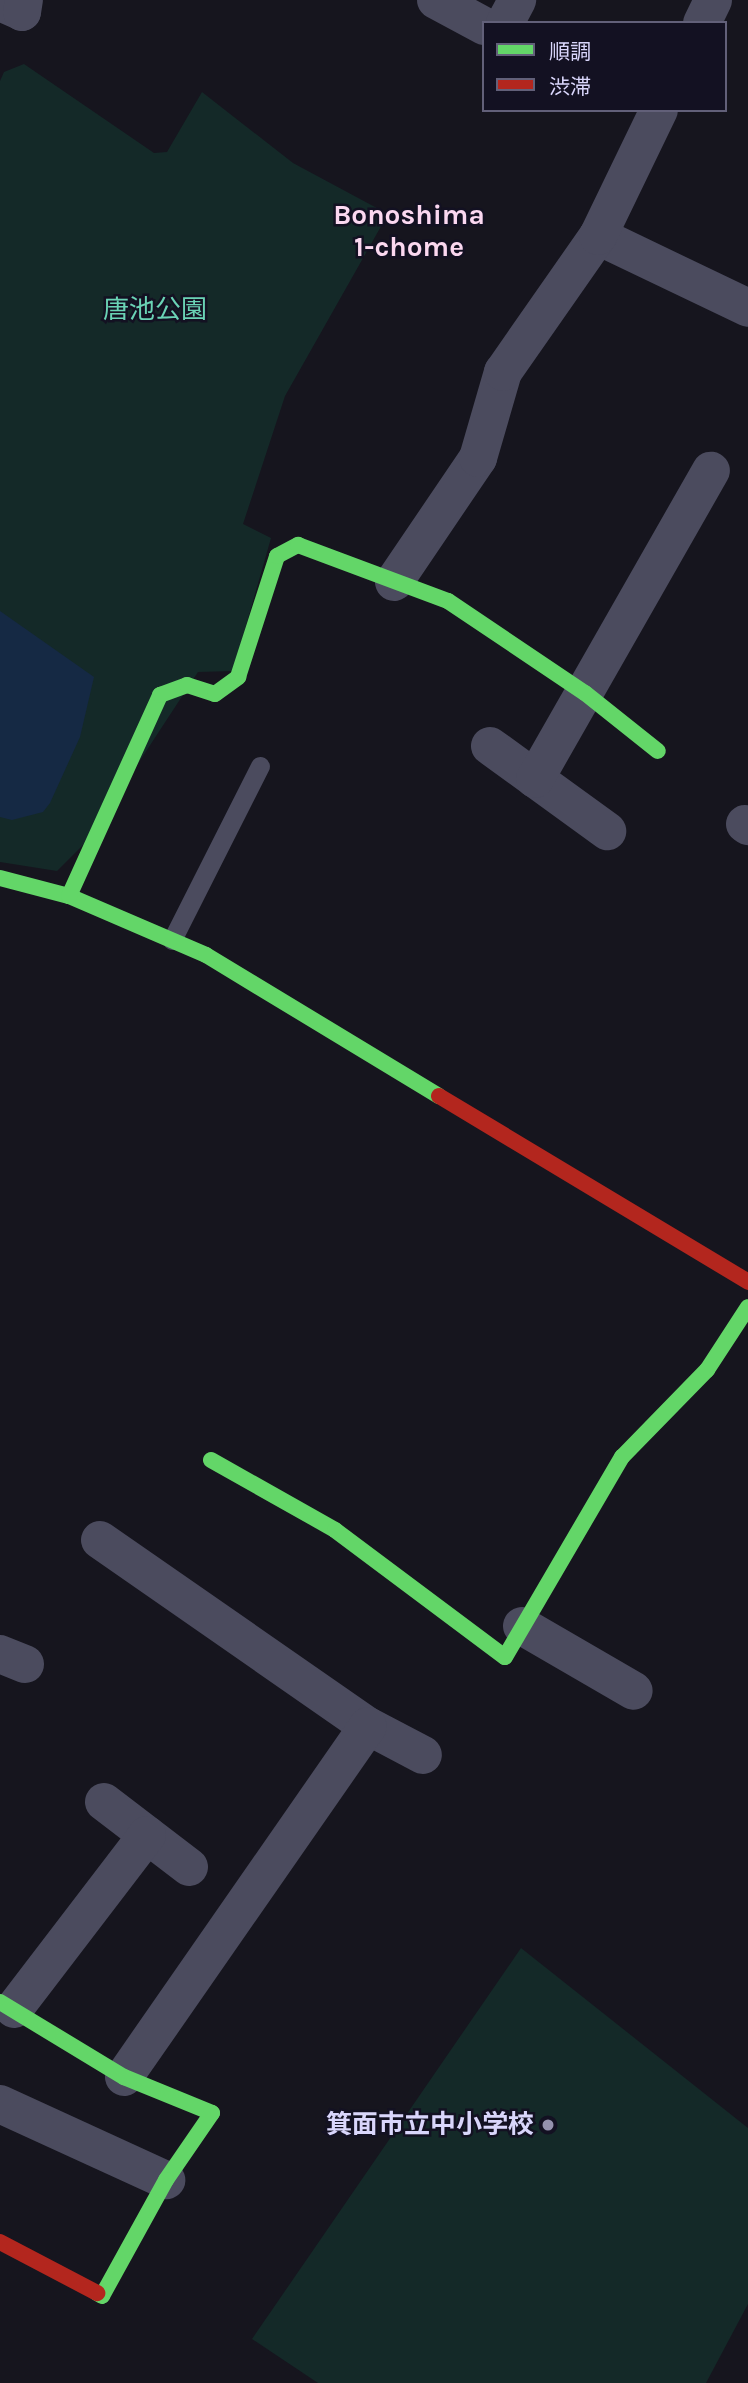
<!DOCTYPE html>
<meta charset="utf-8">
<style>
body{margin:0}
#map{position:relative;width:748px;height:2383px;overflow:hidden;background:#16151e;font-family:Karla,"Noto Sans JP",sans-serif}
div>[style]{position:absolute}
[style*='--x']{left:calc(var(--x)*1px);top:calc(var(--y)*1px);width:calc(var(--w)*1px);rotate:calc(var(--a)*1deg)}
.green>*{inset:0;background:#142928}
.water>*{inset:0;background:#152944}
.lane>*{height:19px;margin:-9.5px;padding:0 9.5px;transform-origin:9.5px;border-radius:9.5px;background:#4b4b5e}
.street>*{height:38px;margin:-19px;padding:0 19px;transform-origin:19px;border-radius:19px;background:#4b4b5e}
.fast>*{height:16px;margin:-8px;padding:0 8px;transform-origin:8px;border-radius:8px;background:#63d668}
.jam>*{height:16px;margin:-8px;padding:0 8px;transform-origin:8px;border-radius:8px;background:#b3261e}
.dots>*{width:19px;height:19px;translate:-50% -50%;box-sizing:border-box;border:4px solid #131122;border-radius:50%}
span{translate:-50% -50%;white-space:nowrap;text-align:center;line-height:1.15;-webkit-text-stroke:5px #131122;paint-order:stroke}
.park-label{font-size:26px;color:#6ad3b5}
.poi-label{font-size:26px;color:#d9d6fb;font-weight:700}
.right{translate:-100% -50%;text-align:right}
.neighbourhood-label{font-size:28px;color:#fbd8f0;font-weight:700}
.legend{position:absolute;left:482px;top:21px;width:245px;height:91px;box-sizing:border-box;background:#131122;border:2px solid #626079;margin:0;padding:9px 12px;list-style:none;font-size:21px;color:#d9d6fb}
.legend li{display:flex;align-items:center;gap:14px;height:35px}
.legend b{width:35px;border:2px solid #626079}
</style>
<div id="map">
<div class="green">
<i style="clip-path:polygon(24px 64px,154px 153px,167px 152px,202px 92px,293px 163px,388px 214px,285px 396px,243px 524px,271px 538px,233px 671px,198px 672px,88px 840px,57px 871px,0 862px,0 81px,4px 72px)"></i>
<i style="clip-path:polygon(521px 1948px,748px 2128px,748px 2304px,706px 2383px,318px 2383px,252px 2339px)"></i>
</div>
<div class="water">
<i style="clip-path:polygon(0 611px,94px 677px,80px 737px,50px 803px,43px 812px,12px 820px,0 817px)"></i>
</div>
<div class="lane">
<i style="--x:172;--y:940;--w:195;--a:-63.2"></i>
</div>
<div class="street">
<i style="--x:436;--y:0;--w:55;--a:28.4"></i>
<i style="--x:0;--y:2;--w:24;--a:24"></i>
<i style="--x:22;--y:12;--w:12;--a:-81"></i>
<i style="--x:505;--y:23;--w:26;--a:-62"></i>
<i style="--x:702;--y:23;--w:25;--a:-64"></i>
<i style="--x:598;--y:236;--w:166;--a:25.6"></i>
<i style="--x:394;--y:582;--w:150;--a:-55.9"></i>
<i style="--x:478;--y:458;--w:90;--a:-73.8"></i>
<i style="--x:503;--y:372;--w:166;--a:-55.1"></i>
<i style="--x:598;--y:236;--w:140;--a:-64.2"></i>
<i style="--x:490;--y:746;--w:145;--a:36"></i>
<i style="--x:535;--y:779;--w:355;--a:-60.3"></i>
<i style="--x:745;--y:824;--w:4;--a:34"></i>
<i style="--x:100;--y:1540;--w:326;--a:34.8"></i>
<i style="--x:368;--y:1726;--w:62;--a:27.8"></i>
<i style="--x:522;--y:1626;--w:129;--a:30.1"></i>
<i style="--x:0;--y:1654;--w:27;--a:22"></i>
<i style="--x:104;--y:1802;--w:107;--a:37.4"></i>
<i style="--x:14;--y:2009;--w:219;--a:-52.6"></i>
<i style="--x:124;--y:2077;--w:427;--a:-55.2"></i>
<i style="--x:0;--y:2104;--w:183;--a:24.6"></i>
</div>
<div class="fast">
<i style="--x:0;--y:878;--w:71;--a:14.6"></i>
<i style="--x:69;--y:896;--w:149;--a:23.3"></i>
<i style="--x:206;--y:955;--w:272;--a:31.2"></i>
<i style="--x:69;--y:896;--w:221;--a:-65.6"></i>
<i style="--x:160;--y:695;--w:29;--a:-20"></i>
<i style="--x:187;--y:685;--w:29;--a:18"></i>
<i style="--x:215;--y:694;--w:29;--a:-36"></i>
<i style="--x:238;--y:677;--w:127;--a:-72.1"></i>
<i style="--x:277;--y:556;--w:24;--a:-28"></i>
<i style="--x:298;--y:545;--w:160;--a:20.5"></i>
<i style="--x:448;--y:601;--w:165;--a:33.9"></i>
<i style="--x:585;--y:693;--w:93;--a:38.5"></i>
<i style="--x:211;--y:1460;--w:142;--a:29.4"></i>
<i style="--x:335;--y:1530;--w:212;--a:36.8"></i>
<i style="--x:505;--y:1657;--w:232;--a:-59.7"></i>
<i style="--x:622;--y:1457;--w:122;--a:-45.7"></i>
<i style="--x:707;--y:1370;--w:75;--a:-56.9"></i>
<i style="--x:0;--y:2002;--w:145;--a:31.2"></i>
<i style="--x:124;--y:2077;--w:95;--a:22.2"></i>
<i style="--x:212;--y:2113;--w:81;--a:124.5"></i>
<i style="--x:166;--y:2180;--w:132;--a:118.9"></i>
<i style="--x:102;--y:2296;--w:6;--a:-149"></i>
</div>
<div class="jam">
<i style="--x:439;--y:1096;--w:361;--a:31"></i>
<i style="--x:0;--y:2242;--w:110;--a:27.7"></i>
</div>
<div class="dots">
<i style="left:548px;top:2125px;background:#9592ae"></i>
</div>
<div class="park-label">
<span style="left:155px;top:310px">唐池公園</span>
</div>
<div class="poi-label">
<span class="right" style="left:534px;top:2125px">箕面市立中小学校</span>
</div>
<div class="neighbourhood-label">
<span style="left:409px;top:231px">Bonoshima<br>1-chome</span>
</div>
<ul class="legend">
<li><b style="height:9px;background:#63d668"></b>順調</li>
<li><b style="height:9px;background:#b3261e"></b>渋滞</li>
</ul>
</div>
